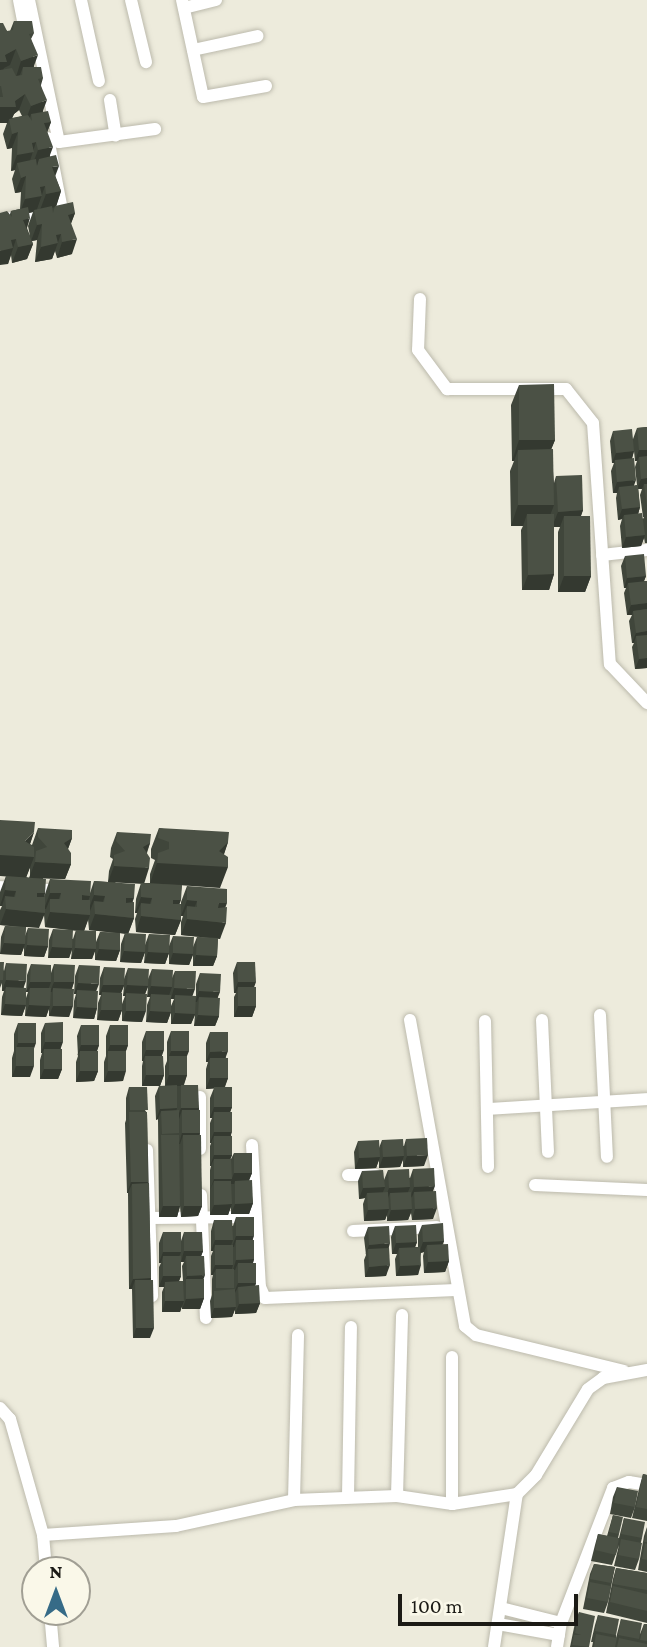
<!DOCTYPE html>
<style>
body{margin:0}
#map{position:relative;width:647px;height:1647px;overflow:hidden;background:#edebdc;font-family:"Crimson Pro",serif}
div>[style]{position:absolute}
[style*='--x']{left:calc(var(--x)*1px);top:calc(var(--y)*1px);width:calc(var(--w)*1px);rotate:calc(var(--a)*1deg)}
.roads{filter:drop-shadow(0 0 2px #bcbaac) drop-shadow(0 0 2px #bcbaac)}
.minor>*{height:12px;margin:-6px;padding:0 6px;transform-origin:6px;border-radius:6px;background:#fff}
.wall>*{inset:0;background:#40463b}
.shaded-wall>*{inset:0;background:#343930}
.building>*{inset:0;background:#4b5145}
span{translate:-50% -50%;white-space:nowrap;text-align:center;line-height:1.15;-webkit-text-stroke:7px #faf8e9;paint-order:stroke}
.north{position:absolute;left:21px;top:1556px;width:70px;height:70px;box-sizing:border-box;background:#faf8e9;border:2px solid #a19f94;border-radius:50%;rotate:0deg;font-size:19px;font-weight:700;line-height:28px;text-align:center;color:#1b1a15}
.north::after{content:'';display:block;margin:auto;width:24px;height:32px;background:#366b87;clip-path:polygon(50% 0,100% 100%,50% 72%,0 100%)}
.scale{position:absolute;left:398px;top:1594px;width:180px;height:32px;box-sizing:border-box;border:4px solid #1b1a15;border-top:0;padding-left:9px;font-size:21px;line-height:24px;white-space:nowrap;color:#1b1a15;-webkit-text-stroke:5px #faf8e9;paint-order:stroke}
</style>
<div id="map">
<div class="roads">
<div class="minor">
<i style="--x:19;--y:0;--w:36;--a:79"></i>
<i style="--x:29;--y:0;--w:145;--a:78.1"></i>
<i style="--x:59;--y:142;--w:97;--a:-7.7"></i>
<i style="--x:81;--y:0;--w:83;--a:77.5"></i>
<i style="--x:131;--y:0;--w:64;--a:76.4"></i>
<i style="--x:182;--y:0;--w:99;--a:77.8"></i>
<i style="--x:203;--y:97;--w:64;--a:-9.9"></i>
<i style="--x:184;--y:8;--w:33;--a:-14"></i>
<i style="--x:193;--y:50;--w:66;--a:-12.2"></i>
<i style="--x:110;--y:100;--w:36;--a:81"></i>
<i style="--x:0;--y:220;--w:63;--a:-9.2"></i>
<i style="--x:62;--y:210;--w:73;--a:-101"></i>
<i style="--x:420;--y:299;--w:51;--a:92.2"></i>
<i style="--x:418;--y:350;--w:49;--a:53.4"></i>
<i style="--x:447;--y:389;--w:119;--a:0"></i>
<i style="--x:566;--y:389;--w:43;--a:51.5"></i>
<i style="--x:593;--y:423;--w:242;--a:86"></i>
<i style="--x:610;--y:664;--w:54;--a:46.5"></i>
<i style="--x:602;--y:555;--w:45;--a:-6.3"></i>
<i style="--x:0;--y:887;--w:63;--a:3.6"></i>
<i style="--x:600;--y:1015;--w:142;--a:87.2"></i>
<i style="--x:410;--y:1020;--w:311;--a:79.8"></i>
<i style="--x:465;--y:1326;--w:14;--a:39"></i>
<i style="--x:476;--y:1335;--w:152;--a:13.7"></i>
<i style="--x:542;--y:1020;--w:132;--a:87.4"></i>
<i style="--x:485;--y:1021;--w:146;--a:88.8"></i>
<i style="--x:200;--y:1097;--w:52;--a:90"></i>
<i style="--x:488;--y:1109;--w:159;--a:-3.6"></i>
<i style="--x:252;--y:1145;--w:142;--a:86.8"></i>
<i style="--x:260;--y:1287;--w:12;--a:66"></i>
<i style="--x:265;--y:1298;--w:191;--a:-2.4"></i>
<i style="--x:147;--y:1150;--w:146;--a:88"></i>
<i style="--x:348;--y:1175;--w:28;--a:0"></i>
<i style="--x:535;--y:1185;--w:112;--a:2.6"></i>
<i style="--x:201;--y:1195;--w:123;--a:87.7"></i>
<i style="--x:150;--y:1218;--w:101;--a:-0.6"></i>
<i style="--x:353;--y:1231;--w:84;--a:-2.7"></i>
<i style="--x:0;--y:1408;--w:15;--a:48"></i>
<i style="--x:10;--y:1419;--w:121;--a:74.1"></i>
<i style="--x:43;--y:1535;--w:35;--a:85"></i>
<i style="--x:348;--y:1496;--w:169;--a:-89"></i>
<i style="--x:397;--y:1496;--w:181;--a:-88.4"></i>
<i style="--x:294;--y:1500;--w:165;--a:-88.6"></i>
<i style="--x:452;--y:1504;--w:147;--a:-90"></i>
<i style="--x:43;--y:1535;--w:133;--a:-3.9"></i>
<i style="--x:176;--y:1526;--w:121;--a:-12.4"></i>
<i style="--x:294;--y:1500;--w:103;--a:-2.2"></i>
<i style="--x:397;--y:1496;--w:56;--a:8.3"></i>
<i style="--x:452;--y:1504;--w:66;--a:-8.7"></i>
<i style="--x:517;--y:1494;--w:27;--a:-45"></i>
<i style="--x:536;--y:1475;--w:100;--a:-58.8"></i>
<i style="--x:588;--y:1389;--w:19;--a:-36"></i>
<i style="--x:603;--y:1378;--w:45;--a:-10.3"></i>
<i style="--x:501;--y:1608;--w:62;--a:14"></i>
<i style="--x:50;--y:1612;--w:35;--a:85"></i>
<i style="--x:498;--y:1624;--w:62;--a:10.2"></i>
<i style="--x:494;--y:1647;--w:155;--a:-81.5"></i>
<i style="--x:557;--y:1647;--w:24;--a:-81"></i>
<i style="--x:561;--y:1623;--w:145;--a:-68.9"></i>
<i style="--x:613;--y:1488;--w:17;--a:-21"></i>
<i style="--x:629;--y:1482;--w:18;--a:9"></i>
</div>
</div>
<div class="wall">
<i style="clip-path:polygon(evenodd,14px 21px,34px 33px,31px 39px,34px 67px,43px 78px,41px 85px,43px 112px,51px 122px,47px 132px,50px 156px,55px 176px,61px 191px,56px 206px,75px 213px,71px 223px,72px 254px,57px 258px,55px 251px,52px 259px,35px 262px,37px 240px,32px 241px,33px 244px,27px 259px,12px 263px,11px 255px,8px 264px,10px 214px,11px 211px,20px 209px,21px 192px,15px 193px,12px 179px,15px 170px,11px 171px,12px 148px,7px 149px,3px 134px,7px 123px,0 123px,0 23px,7px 31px,10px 31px,14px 21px,19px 110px,22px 116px,12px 118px,14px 114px,19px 110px,14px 21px,33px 212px,28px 226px,30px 236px,27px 228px,29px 213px,33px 212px)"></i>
<i style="clip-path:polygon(519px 385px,555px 440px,551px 449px,554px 483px,556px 476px,583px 510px,581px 516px,591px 576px,585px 592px,558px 592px,558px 532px,560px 527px,554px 527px,554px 574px,549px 590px,522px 590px,521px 530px,523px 526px,511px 526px,510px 471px,514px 461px,512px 461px,511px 405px)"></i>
<i style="clip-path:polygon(evenodd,647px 427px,647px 543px,645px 543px,644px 538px,641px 546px,622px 548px,620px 526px,622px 519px,618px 520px,616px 498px,617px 493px,613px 493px,611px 471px,614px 463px,612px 463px,610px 441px,613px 431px,633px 439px,637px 428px,647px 427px,634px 451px,635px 461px,637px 461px,635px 467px,637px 485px,634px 486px,632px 459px,634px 451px,647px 427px,638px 489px,642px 489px,640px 495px,643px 517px,644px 517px,643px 519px,638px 514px,640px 507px,638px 489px)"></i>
<i style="clip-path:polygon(625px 556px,646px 576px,644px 581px,647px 581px,647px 668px,635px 669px,632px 647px,634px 643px,632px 643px,629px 621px,632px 615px,627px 615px,624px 593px,626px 588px,624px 588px,621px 566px)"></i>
<i style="clip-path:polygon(evenodd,38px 828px,72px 838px,68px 849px,71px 864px,65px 879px,43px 878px,45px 893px,44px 897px,50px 879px,90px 893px,94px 881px,108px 882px,109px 871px,113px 859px,110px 857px,111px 848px,117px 832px,150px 843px,147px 853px,144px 883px,150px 883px,150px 874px,155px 860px,151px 858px,151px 849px,159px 828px,228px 842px,224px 854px,182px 885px,179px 904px,181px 920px,175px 935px,136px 932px,135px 919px,137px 913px,135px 913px,136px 899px,141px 883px,115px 882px,133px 902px,134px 918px,128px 934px,120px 933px,120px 950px,116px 961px,95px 960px,95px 949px,92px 959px,71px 959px,72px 950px,69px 958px,48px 958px,49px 940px,53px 929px,73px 939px,76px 930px,77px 931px,45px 927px,44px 915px,26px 927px,25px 936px,28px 928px,48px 946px,44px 957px,24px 956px,24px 947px,21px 955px,0 954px,1px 937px,5px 926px,21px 927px,0 925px,0 910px,2px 906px,0 906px,0 892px,6px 876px,0 876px,34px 832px,30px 844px,32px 845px,38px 828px,30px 867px,30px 878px,26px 877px,30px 867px,38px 828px,88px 919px,89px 930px,117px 933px,100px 932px,96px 942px,84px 931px,88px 919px)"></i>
<i style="clip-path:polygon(187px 886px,225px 907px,220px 939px,218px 938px,217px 956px,213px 966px,193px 966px,193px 955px,189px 965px,169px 964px,169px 953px,165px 964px,144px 963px,145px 952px,141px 963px,120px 962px,121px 944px,125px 933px,145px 945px,149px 934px,169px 946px,173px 936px,193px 947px,197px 937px,213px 938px,181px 935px,181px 922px,183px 916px,181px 916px,181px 902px)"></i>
<i style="clip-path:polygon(0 962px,4px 971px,6px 963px,24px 988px,26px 1005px,22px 1016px,1px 1015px,2px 997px,4px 991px,2px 991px,2px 983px,0 988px)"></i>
<i style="clip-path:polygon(237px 962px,254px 987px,256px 1006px,252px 1017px,234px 1017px,234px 997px,236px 993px,234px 993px,233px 973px)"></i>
<i style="clip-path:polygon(31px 964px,51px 973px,54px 964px,74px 982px,72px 989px,69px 1017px,49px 1016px,49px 1008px,46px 1017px,25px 1016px,26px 998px,28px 992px,26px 992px,27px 975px)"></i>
<i style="clip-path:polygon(79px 965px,96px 991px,97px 1008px,94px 1019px,73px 1018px,74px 1001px,76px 994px,74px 994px,75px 976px)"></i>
<i style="clip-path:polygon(104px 967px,124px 979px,128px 968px,148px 979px,152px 969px,172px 978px,175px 971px,192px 996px,196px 996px,196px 984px,200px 973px,218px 998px,219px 1016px,215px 1026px,194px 1026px,195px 1015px,191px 1024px,171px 1024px,171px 1006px,174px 999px,171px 999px,171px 1012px,167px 1023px,146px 1022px,147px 1005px,150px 997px,147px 997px,148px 987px,145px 994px,142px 1022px,122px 1021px,122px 1004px,125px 996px,123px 996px,124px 986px,121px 993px,122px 1010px,118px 1021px,97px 1020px,98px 1003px,101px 995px,99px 995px,100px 978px)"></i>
<i style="clip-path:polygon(18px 1023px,30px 1077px,12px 1077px,12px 1058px,14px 1051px,14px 1034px)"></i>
<i style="clip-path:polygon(45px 1023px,61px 1049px,62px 1069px,58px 1079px,40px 1079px,40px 1060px,42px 1053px,41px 1053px,41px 1033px)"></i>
<i style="clip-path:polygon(81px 1025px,99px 1045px,97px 1051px,98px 1071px,94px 1081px,76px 1082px,76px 1062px,78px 1056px,77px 1036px)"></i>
<i style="clip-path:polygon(110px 1025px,128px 1045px,126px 1051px,123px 1081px,104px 1082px,104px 1062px,106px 1056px,106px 1036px)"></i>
<i style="clip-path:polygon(146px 1031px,162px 1056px,164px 1075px,160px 1086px,165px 1086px,165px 1066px,167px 1061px,167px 1042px,171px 1031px,187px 1056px,187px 1075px,184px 1085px,199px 1108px,202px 1206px,198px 1216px,181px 1217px,180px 1206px,177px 1217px,159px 1217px,158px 1119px,156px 1120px,155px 1096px,159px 1086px,142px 1086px,142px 1066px,143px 1061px,142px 1061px,142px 1042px)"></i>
<i style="clip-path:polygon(210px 1032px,226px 1058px,228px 1078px,225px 1087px,232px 1107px,230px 1112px,232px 1155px,230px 1159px,231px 1159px,234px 1153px,252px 1173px,249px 1180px,253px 1203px,249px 1214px,231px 1214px,231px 1206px,228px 1215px,210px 1215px,210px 1170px,211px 1166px,210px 1166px,210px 1146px,211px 1143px,210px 1143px,210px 1123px,212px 1118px,210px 1118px,210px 1098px,214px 1088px,206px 1089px,206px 1069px,208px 1062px,206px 1062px,206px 1043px)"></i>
<i style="clip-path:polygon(129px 1087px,147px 1113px,151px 1278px,150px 1338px,133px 1338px,132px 1289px,129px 1289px,128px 1193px,127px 1193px,125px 1123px,126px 1120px,126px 1098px)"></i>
<i style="clip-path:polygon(406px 1139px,424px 1166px,403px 1167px,403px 1160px,400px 1167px,379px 1168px,379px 1160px,376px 1168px,355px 1169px,354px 1152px,358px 1141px,379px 1148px,382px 1140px,404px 1146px)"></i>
<i style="clip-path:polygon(413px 1169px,433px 1191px,433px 1219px,412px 1220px,411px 1213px,408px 1220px,387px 1221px,387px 1215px,385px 1220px,364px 1221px,363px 1204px,365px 1198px,359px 1199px,358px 1181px,362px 1171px,384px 1180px,388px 1170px,410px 1178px)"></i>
<i style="clip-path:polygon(236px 1217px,253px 1240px,254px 1259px,253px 1263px,256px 1283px,255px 1286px,260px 1303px,256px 1313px,235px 1314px,235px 1309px,232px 1317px,211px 1318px,210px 1301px,212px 1295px,212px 1279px,213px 1275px,211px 1275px,211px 1256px,213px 1251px,211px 1251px,211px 1231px,214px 1220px,233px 1226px)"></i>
<i style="clip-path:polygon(422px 1225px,444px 1241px,442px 1244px,449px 1261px,445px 1272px,424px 1273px,423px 1256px,424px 1252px,421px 1253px,418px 1275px,396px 1276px,395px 1259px,397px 1254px,392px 1254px,391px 1237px,395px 1226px,417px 1242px,415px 1247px,418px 1247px,418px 1235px)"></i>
<i style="clip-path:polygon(368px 1227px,389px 1248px,386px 1276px,365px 1277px,364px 1260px,366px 1255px,364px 1238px)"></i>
<i style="clip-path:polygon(evenodd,163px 1232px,181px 1241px,184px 1232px,203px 1251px,201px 1256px,204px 1298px,200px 1309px,182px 1309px,182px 1305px,180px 1312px,162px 1312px,162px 1292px,164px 1287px,159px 1287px,159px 1267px,161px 1263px,159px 1263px,159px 1243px,163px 1232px,181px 1262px,184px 1262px,182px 1266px,183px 1281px,179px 1281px,181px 1276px,181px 1262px)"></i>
<i style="clip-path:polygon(643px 1474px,647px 1475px,647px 1521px,632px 1518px,640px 1485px)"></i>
<i style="clip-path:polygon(617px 1487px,635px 1507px,631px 1518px,610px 1514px,613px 1497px)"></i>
<i style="clip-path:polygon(613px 1515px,619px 1534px,618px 1538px,619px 1538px,624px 1518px,642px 1538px,641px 1542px,639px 1559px,635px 1570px,614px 1566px,619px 1545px,612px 1565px,591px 1561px,595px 1545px,598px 1534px,607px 1536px)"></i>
<i style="clip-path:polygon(647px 1527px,647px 1572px,638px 1570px,644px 1536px)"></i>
<i style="clip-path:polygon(594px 1564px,615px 1567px,608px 1602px,604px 1613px,583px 1609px,590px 1574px)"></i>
<i style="clip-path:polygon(616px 1568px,647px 1573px,647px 1623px,606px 1613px,613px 1579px)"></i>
<i style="clip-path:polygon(579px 1612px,589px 1647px,570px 1647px,575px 1623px)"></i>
<i style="clip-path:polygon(598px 1615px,616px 1635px,616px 1638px,621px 1619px,640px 1634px,644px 1624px,647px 1624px,647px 1647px,592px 1647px,593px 1642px,591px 1642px,595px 1625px)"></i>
</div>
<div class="shaded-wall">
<i style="clip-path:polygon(16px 49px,10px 65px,4px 68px,0 78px,0 62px,5px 55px)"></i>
<i style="clip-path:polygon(38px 55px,32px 71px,23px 67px,20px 75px,16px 77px,21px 61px)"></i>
<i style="clip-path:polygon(25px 94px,19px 110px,14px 114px,10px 123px,9px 119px,8px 123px,0 123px,0 107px,15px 101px)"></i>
<i style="clip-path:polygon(47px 100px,41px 116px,31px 114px,29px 121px,25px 122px,31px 106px)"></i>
<i style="clip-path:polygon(51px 122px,45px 138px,44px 123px)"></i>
<i style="clip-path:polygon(18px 132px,12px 148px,7px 149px,12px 134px)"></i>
<i style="clip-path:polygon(36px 142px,28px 167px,17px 163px,15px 170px,11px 171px,17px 155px,32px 143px)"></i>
<i style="clip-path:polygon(53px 147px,47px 163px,32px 166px,38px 150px)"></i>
<i style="clip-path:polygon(59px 166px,53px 182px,52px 167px)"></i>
<i style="clip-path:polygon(26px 176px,21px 192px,15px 193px,21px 178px)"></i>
<i style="clip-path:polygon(45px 186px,36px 212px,34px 210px,33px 212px,19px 215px,25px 199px,40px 187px)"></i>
<i style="clip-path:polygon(61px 191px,56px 207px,40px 210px,46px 194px)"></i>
<i style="clip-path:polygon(75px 213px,69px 229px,68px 215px)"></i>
<i style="clip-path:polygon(30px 218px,25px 234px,23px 220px)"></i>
<i style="clip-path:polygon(42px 224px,37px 240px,31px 241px,37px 225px)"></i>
<i style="clip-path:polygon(61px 234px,52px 259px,35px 262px,41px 247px,56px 235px)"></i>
<i style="clip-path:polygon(16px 239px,8px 264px,0 265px,0 251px,11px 240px)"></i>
<i style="clip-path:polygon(77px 239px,72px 254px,57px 258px,62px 242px)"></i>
<i style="clip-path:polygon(33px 244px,27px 259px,12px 263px,18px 247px)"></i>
<i style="clip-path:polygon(519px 440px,555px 440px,547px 460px,518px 450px,514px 461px,512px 461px)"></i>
<i style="clip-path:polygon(639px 450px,647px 450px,647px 460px,639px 457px,637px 461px,635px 461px)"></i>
<i style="clip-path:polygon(634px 451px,631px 461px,615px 460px,614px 463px,612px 463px,616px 453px)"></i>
<i style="clip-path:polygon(647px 478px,647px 488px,644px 484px,642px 489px,637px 489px,641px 479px)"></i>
<i style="clip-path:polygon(636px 480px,632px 491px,619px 487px,617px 493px,613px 493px,617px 482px)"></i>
<i style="clip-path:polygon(518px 505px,554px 505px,546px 526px,527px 514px,523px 526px,511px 526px)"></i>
<i style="clip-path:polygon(640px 507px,637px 518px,624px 515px,622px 519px,618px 520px,622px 509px)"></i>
<i style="clip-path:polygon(583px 510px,577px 526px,564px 516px,560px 527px,552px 527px,558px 512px)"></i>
<i style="clip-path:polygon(645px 535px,641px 546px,622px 548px,626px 537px)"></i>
<i style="clip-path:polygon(554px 574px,549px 590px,522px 590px,528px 575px)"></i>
<i style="clip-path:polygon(564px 576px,591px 576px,585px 592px,558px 592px)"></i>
<i style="clip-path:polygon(646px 576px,642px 586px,628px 583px,626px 588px,624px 588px,627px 578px)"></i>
<i style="clip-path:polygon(647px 603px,647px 609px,633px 611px,632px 615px,627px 615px,631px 605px)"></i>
<i style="clip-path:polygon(647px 631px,647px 642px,636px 636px,634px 643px,632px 643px,636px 633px)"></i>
<i style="clip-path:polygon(647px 658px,647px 668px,635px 669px,639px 659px)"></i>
<i style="clip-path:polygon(34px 832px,27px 853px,34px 857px,26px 878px,0 876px,0 855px,25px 841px)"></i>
<i style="clip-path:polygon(72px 838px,66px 854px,64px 843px)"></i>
<i style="clip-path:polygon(228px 842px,221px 863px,228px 867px,220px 888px,150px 883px,157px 863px,219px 851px)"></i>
<i style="clip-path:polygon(150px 843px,144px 859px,143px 847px)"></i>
<i style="clip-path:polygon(35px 862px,71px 864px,65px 879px,29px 878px)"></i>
<i style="clip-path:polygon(114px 866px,149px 868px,144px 884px,108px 882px)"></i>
<i style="clip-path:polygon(5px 890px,16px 891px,10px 907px,5px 896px,2px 906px,0 906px)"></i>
<i style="clip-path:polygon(37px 893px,45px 893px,40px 909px,31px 909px)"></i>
<i style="clip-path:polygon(50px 893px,61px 893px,55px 909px,50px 899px,46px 909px,44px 909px)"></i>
<i style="clip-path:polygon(82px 895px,90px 896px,84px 912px,76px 911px)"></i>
<i style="clip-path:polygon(94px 895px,105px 896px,99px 912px,94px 901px,90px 911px,88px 911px)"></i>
<i style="clip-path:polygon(141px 897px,152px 898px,146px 914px,141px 903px,137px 913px,135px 913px)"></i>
<i style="clip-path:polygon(126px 898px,134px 898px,128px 914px,120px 914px)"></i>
<i style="clip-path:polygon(173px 900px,181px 900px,175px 916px,167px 916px)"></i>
<i style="clip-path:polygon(187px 900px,197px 901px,191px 917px,187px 906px,183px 916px,181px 916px)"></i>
<i style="clip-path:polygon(219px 903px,227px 903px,221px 919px,213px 919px)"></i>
<i style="clip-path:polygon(6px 909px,45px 913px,39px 928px,0 925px)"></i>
<i style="clip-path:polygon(50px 912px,90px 915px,84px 931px,45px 927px)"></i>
<i style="clip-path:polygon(95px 914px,134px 918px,128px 934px,89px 930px)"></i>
<i style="clip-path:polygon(141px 916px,181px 920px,175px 935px,136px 932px)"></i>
<i style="clip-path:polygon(187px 919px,226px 923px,220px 939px,181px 935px)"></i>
<i style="clip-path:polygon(4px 943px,25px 944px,21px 955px,0 954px)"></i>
<i style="clip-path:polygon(27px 945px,48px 946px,44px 957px,24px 956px)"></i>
<i style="clip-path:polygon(52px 947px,72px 948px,69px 958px,48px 958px)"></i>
<i style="clip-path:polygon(75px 948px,96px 949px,92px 959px,71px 959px)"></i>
<i style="clip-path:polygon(99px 949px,120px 950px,116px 961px,95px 960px)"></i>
<i style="clip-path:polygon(124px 951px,145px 952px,141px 963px,120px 962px)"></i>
<i style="clip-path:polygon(148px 952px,169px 953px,165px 964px,144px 963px)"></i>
<i style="clip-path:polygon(173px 953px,193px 954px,189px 965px,169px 964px)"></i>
<i style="clip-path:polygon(196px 955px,217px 956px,213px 966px,193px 966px)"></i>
<i style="clip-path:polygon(6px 980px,26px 981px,22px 992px,6px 987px,4px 991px,2px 991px)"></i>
<i style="clip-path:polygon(30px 982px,51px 982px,47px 993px,30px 988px,28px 992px,26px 992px)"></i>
<i style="clip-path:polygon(54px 982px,74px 982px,70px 993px,53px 988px,52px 992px,50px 992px)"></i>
<i style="clip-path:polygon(238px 982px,256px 982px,252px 993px,238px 987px,236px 993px,234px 993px)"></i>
<i style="clip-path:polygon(78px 983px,99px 984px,95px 994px,77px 990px,76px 994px,74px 994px)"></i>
<i style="clip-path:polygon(103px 985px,124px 985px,120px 996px,102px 992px,101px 995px,99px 995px)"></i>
<i style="clip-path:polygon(127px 985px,148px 986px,144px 997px,126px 993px,125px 996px,123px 996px)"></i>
<i style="clip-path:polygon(151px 986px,172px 987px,168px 998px,151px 994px,150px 997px,147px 997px)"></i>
<i style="clip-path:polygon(174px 988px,195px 989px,191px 1000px,175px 995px,174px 999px,171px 999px)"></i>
<i style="clip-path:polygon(199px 991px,220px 992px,216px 1002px,199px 997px,197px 1002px,195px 1002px)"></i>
<i style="clip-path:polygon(5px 1004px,26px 1005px,22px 1016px,1px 1015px)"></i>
<i style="clip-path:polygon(29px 1005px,50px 1006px,46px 1017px,25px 1016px)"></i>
<i style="clip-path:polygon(53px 1006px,73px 1006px,69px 1017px,49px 1016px)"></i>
<i style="clip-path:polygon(238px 1006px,256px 1006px,252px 1017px,234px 1017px)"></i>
<i style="clip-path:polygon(77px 1007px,97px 1008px,94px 1019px,73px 1018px)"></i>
<i style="clip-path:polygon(101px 1010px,122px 1010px,118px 1021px,97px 1020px)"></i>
<i style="clip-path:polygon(126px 1011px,146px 1011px,142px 1022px,122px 1021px)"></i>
<i style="clip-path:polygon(150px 1011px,171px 1012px,167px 1023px,146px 1022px)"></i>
<i style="clip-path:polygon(175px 1013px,195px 1014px,191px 1024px,171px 1024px)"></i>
<i style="clip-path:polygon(198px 1015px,219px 1016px,215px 1026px,194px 1026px)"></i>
<i style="clip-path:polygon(45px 1042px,63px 1042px,59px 1053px,44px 1049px,42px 1053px,41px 1053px)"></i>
<i style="clip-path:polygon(18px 1043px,36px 1043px,32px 1054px,16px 1049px)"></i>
<i style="clip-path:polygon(81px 1045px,99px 1045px,95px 1056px,80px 1051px,77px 1056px)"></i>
<i style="clip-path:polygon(110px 1045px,128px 1045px,124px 1056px,108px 1051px,106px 1056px)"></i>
<i style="clip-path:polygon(146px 1050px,164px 1050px,160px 1061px,145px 1056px,143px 1061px,142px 1061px)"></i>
<i style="clip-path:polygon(171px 1051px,189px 1051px,185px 1061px,169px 1056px)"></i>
<i style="clip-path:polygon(228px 1051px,224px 1062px,210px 1058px,208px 1062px,206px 1062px,210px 1052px)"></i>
<i style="clip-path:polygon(16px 1066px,34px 1066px,30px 1077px,12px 1077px)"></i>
<i style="clip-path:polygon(44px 1069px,62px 1069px,58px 1079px,40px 1079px)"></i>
<i style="clip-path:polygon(80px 1071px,98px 1071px,94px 1081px,76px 1082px)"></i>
<i style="clip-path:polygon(108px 1071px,126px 1071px,123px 1081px,104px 1082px)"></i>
<i style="clip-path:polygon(146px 1075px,164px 1075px,160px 1086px,142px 1086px)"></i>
<i style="clip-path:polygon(169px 1075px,187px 1075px,183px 1086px,165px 1086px)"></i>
<i style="clip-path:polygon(210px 1078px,228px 1078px,224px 1088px,206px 1089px)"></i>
<i style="clip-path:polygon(214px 1107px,232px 1107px,228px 1118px,214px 1112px,212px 1118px,210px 1118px)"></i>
<i style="clip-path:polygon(177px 1108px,174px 1119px,161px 1111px,158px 1119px,156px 1120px,160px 1109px)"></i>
<i style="clip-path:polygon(181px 1108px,199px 1108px,195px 1119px,182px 1110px,179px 1119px,177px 1119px)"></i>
<i style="clip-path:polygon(214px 1132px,232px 1132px,228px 1143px,214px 1136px,211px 1143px,210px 1143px)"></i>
<i style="clip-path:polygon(182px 1133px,200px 1133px,196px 1144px,183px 1135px,180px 1144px,179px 1144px)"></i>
<i style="clip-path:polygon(214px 1155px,232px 1155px,228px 1166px,214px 1159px,211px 1166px,210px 1166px)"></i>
<i style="clip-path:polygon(428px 1155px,424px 1166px,403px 1167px,407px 1156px)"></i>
<i style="clip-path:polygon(404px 1156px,400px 1167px,379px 1168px,383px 1157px)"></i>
<i style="clip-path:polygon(380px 1157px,376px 1168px,355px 1169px,359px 1158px)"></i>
<i style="clip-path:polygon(234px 1173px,252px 1173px,248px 1183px,235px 1181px,234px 1184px,230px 1184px)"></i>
<i style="clip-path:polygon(214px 1179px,232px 1179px,228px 1190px,214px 1181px,210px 1190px)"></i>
<i style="clip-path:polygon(131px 1182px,148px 1182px,144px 1193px,132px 1184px,128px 1193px,127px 1193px)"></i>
<i style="clip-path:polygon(435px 1186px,431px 1196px,414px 1192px,412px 1197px,410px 1198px,414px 1187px)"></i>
<i style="clip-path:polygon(385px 1187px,381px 1197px,367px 1193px,365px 1198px,359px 1199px,363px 1188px)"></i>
<i style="clip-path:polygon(410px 1187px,406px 1197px,390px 1193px,388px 1198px,385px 1199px,389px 1188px)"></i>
<i style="clip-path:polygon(253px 1203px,249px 1214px,231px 1214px,235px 1204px)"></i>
<i style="clip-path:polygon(232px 1204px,228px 1215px,210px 1215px,214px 1205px)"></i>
<i style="clip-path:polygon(163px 1206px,180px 1206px,177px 1217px,159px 1217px)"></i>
<i style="clip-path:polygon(184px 1206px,202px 1206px,198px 1216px,181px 1217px)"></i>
<i style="clip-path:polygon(437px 1208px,433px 1219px,412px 1220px,415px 1209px)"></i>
<i style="clip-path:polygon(389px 1209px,385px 1220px,364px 1221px,368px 1210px)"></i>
<i style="clip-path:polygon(412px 1209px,408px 1220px,387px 1221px,391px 1210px)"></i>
<i style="clip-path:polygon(236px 1236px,254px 1236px,250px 1247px,236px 1240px,234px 1247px,232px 1247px)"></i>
<i style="clip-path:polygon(215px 1240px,233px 1240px,229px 1251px,215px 1245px,213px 1251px,211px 1251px)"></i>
<i style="clip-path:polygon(444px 1241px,440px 1251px,427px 1245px,424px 1252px,419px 1253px,423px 1242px)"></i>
<i style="clip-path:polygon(417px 1242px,413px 1253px,399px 1248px,397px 1254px,392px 1254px,396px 1243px)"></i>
<i style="clip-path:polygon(390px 1243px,387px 1254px,368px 1249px,365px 1255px,369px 1245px)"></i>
<i style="clip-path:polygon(184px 1251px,203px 1251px,199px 1262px,186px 1256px,184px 1262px,181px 1262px)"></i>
<i style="clip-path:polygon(163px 1252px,181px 1252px,177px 1262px,163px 1256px,161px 1263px,159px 1263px)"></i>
<i style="clip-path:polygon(254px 1259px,251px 1270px,238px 1263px,235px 1270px,233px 1270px,236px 1260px)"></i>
<i style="clip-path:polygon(449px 1261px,445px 1272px,424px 1273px,428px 1262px)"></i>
<i style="clip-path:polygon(215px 1265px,233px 1265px,230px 1275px,216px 1269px,213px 1275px,211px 1275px)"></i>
<i style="clip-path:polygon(390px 1265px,386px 1276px,365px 1277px,369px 1267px)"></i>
<i style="clip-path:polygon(421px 1265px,418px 1275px,396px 1276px,400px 1266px)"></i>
<i style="clip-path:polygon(205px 1275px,201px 1286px,186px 1279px,183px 1286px,187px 1276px)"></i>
<i style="clip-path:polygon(163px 1276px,181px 1276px,177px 1286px,165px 1282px,164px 1287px,159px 1287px)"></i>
<i style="clip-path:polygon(151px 1278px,147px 1289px,135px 1280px,132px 1289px,129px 1289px,133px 1279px)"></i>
<i style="clip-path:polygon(238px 1283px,256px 1283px,252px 1293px,238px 1287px,235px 1293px,234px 1293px)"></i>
<i style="clip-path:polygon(204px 1298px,200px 1309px,182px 1309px,186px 1299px)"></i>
<i style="clip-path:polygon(165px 1301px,184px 1301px,180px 1312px,162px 1312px)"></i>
<i style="clip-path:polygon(260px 1303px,256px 1313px,235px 1314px,239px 1304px)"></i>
<i style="clip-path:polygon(236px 1307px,232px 1317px,211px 1318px,214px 1308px)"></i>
<i style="clip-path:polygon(136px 1328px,154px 1328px,150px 1338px,133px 1338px)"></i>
</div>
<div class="building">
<i style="clip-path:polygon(14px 21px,32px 21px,34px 33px,29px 34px,38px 55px,21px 61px,16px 49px,5px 55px,7px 62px,0 62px,0 23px,3px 23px,7px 31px,13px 30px)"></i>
<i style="clip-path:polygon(23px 67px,41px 67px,43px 78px,38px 79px,47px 100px,31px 106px,25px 94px,15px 101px,16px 107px,0 107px,0 97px,3px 97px,1px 86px,0 86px,0 70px,12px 68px,16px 76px,22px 75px)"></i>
<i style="clip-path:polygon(48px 111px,51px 122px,44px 123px,53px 147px,38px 150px,36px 142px,32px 143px,34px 152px,17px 155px,18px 132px,12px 134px,9px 119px,28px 115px,32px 121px,31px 114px)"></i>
<i style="clip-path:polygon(56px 155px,59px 166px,52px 167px,61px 191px,46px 194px,45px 186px,40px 187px,42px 196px,25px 199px,26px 176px,21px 178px,17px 163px,36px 159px,37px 166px,39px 159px)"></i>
<i style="clip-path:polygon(73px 202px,75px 213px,68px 215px,77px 239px,62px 242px,61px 234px,56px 235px,58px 243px,41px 247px,42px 224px,37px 225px,34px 210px,52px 206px,53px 213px,55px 206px)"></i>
<i style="clip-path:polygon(28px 207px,30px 218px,23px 220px,33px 244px,18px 247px,16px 239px,11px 240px,13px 248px,0 251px,0 213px,7px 211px,12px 217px,11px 211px)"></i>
<i style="clip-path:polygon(554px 384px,555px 440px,519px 440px,519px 385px)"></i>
<i style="clip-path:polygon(647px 427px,647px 450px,639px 450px,637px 428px)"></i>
<i style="clip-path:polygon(632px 429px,634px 451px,616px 453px,613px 431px)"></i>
<i style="clip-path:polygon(553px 449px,554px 505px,518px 505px,518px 450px)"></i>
<i style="clip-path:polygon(647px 456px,647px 478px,641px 479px,639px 457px)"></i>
<i style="clip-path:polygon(634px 458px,636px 480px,617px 482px,615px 460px)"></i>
<i style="clip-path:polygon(582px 475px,583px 510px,558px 512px,556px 476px)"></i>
<i style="clip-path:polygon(644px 484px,647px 484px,647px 506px)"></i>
<i style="clip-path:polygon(638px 485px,640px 507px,622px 509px,619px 487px)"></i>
<i style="clip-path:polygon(642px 513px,645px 535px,626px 537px,624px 515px)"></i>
<i style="clip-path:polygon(527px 514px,554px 514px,554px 574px,528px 575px)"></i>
<i style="clip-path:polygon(564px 516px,590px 516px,591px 576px,564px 576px)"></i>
<i style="clip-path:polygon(644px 554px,646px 576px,627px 578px,625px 556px)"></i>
<i style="clip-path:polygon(647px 581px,647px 603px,631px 605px,628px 583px)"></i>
<i style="clip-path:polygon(647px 609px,647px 631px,636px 633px,633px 611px)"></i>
<i style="clip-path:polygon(647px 635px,647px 658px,639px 659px,636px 636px)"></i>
<i style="clip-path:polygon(0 820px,35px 822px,34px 832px,25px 841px,34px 847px,34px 857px,0 855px)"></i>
<i style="clip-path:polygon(38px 828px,72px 830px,72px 838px,64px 843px,71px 853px,71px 864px,35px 862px,36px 851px,47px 847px,38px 837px)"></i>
<i style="clip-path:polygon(159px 828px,229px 832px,228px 842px,219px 851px,228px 857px,228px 867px,157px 863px,158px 853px,169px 849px,169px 842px,158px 838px)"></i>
<i style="clip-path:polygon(117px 832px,151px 834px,150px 843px,143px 847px,150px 858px,149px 868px,114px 866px,114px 855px,125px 851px,116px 841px)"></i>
<i style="clip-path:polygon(6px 876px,46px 879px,45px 893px,37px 893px,37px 897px,45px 897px,45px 913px,6px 909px,5px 896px,15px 897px,16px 891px,5px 890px)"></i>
<i style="clip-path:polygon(50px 879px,91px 881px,90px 896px,82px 895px,82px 900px,90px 900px,90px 915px,50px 912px,50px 899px,60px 899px,61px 893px,50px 893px)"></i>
<i style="clip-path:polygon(94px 881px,135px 884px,134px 898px,126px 898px,126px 903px,134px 902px,134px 918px,95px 914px,94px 901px,104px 902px,105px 896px,94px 895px)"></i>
<i style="clip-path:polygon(141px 883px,182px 885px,181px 900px,173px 900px,173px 904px,181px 904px,181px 920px,141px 916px,141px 903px,151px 904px,152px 898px,141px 897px)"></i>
<i style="clip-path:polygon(187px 886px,227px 889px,227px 903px,219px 903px,218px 908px,227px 907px,226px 923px,187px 919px,187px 906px,197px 907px,197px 901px,187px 900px)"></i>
<i style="clip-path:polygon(5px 926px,26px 927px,25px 944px,4px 943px)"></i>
<i style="clip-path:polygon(28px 928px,49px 929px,48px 946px,27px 945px)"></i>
<i style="clip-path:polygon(53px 929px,73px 930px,72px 948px,52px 947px)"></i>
<i style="clip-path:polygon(76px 930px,96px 931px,96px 949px,75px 948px)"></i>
<i style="clip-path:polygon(100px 932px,120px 933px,120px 950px,99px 949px)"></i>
<i style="clip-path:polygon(125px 933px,146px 934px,145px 952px,124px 951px)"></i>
<i style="clip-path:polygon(149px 934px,170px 935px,169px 953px,148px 952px)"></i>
<i style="clip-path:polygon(173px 936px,194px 937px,193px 954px,173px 953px)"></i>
<i style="clip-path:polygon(197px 937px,218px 938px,217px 956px,196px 955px)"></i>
<i style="clip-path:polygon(0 962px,4px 962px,3px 980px,0 980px)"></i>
<i style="clip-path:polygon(237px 962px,255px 962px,256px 982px,238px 982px)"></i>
<i style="clip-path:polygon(6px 963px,27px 964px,26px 981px,6px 980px)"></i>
<i style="clip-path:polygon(31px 964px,51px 965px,51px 982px,30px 982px)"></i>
<i style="clip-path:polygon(54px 964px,75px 965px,74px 982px,54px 982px)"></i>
<i style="clip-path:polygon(79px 965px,100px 966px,99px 984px,78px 983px)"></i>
<i style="clip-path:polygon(104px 967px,125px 968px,124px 985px,103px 985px)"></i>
<i style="clip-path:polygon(128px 968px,149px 969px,148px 986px,127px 985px)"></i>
<i style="clip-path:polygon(152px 969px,173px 970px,172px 987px,151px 986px)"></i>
<i style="clip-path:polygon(175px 971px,196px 971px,195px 989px,174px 988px)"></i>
<i style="clip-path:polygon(200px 973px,221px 974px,220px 992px,199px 991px)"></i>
<i style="clip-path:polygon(6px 987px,26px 988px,26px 1005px,5px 1004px)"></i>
<i style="clip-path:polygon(238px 987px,256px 987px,256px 1006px,238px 1006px)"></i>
<i style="clip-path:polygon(30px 988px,51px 988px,50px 1006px,29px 1005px)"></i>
<i style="clip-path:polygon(53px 988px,74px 989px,73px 1006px,53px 1006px)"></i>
<i style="clip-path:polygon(77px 990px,98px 991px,97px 1008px,77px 1007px)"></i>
<i style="clip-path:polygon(102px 992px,122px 993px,122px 1010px,101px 1010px)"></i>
<i style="clip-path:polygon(126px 993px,147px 994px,146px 1011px,126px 1011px)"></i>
<i style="clip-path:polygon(151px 994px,171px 995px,171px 1012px,150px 1011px)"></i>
<i style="clip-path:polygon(175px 995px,196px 996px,195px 1014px,175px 1013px)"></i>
<i style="clip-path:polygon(199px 997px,220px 998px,219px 1016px,198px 1015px)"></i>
<i style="clip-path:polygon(63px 1022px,63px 1042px,45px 1042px,45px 1023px)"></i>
<i style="clip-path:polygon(18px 1023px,36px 1023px,36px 1043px,18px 1043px)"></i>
<i style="clip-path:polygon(81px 1025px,99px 1025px,99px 1045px,81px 1045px)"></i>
<i style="clip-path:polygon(110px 1025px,128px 1025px,128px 1045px,110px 1045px)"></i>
<i style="clip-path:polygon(146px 1031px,164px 1031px,164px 1050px,146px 1050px)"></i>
<i style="clip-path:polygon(171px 1031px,189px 1031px,189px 1051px,171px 1051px)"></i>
<i style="clip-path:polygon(210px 1032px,228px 1032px,228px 1051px,210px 1052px)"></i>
<i style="clip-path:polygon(16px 1047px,34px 1047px,34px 1066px,16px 1066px)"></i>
<i style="clip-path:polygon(44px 1049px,62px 1049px,62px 1069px,44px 1069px)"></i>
<i style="clip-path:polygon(80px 1051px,98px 1051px,98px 1071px,80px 1071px)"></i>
<i style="clip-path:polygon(108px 1051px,126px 1051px,126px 1071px,108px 1071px)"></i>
<i style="clip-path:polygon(145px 1056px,163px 1056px,164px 1075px,146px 1075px)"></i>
<i style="clip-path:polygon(169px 1056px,187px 1056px,187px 1075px,169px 1075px)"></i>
<i style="clip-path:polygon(210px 1058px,228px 1058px,228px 1078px,210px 1078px)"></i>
<i style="clip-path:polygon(177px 1085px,177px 1108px,160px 1109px,159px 1086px)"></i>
<i style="clip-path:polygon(181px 1085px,198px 1085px,199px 1108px,181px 1108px)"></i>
<i style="clip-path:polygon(129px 1087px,147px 1087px,148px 1110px,130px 1110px)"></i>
<i style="clip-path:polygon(214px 1087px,232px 1087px,232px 1107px,214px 1107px)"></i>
<i style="clip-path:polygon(179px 1110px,179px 1133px,162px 1134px,161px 1111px)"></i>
<i style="clip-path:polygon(182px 1110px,200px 1110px,200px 1133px,182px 1133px)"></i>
<i style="clip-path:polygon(129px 1112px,147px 1112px,148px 1182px,131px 1182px)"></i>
<i style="clip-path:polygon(214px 1112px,232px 1112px,232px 1132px,214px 1132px)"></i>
<i style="clip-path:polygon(161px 1135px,179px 1135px,180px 1206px,163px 1206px)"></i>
<i style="clip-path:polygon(183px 1135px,201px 1135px,202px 1206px,184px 1206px)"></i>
<i style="clip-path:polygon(214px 1136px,232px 1136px,232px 1155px,214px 1155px)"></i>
<i style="clip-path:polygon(427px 1138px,428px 1155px,407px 1156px,406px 1139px)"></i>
<i style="clip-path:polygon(403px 1139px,404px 1156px,383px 1157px,382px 1140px)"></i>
<i style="clip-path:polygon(379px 1140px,380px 1157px,359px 1158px,358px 1141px)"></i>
<i style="clip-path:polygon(234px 1153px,252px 1153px,252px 1173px,234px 1173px)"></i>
<i style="clip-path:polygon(214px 1159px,231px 1159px,232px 1179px,214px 1179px)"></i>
<i style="clip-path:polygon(434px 1168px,435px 1186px,414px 1187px,413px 1169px)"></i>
<i style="clip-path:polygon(409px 1169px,410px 1187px,389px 1188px,388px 1170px)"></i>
<i style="clip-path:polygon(383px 1170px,385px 1187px,363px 1188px,362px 1171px)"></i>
<i style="clip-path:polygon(252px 1180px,253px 1203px,235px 1204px,235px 1181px)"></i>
<i style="clip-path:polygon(214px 1181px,231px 1181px,232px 1204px,214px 1205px)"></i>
<i style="clip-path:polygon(149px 1183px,151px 1278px,133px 1279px,132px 1184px)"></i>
<i style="clip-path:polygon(436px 1191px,437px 1208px,415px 1209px,414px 1192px)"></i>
<i style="clip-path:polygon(388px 1192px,389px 1209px,368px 1210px,367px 1193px)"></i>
<i style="clip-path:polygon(411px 1192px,412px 1209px,391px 1210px,390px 1193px)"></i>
<i style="clip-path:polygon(236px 1217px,254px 1217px,254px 1236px,236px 1236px)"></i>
<i style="clip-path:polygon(214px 1220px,232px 1220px,233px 1240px,215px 1240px)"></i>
<i style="clip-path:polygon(443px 1223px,444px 1241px,423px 1242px,422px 1225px)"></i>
<i style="clip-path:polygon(416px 1225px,417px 1242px,396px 1243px,395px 1226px)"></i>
<i style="clip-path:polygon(389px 1226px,390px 1243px,369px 1245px,368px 1227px)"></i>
<i style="clip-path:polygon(163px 1232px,181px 1232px,181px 1252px,163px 1252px)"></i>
<i style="clip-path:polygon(184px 1232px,202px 1232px,203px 1251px,184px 1251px)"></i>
<i style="clip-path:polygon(236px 1240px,254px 1240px,254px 1259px,236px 1260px)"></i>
<i style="clip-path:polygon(448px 1244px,449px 1261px,428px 1262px,427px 1245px)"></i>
<i style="clip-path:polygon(215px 1245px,233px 1245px,233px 1265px,215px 1265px)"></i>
<i style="clip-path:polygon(420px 1247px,421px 1265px,400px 1266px,399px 1248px)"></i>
<i style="clip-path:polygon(389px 1248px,390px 1265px,369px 1267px,368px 1249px)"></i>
<i style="clip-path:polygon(163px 1256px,181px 1256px,181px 1276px,163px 1276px)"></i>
<i style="clip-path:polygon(186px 1256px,204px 1256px,205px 1275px,187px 1276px)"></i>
<i style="clip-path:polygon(238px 1263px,256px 1263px,256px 1283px,238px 1283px)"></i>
<i style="clip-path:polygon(216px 1269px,234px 1269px,234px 1288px,216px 1288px)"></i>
<i style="clip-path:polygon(186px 1279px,204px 1279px,204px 1298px,186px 1299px)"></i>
<i style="clip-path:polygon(135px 1280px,153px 1280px,154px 1328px,136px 1328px)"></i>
<i style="clip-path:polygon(183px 1281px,184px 1301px,165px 1301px,165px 1282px)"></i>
<i style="clip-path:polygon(259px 1285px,260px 1303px,239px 1304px,238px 1287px)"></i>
<i style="clip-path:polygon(235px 1289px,236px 1307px,214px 1308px,214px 1291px)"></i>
<i style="clip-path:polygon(643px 1474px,647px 1475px,647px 1509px,636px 1507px)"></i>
<i style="clip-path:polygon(617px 1487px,638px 1491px,635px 1507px,614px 1503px)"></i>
<i style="clip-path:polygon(613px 1515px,623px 1517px,619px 1534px,609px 1532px)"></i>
<i style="clip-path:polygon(624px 1518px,645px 1522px,642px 1538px,621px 1534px)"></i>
<i style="clip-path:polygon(647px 1528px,647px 1542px,644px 1542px)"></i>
<i style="clip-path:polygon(598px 1534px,619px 1538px,616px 1555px,595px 1550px)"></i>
<i style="clip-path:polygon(621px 1539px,642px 1543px,639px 1559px,618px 1555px)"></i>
<i style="clip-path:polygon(645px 1543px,647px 1544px,647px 1560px,642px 1559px)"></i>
<i style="clip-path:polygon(594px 1564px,615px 1567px,611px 1583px,590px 1579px)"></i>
<i style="clip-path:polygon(616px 1568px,647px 1573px,647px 1590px,613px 1584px)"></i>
<i style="clip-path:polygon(590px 1582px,611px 1586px,608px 1602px,587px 1598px)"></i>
<i style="clip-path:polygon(613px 1586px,647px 1594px,647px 1611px,610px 1602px)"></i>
<i style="clip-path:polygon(579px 1612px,595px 1616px,589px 1647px,572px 1645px,574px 1635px,581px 1635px,575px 1633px)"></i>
<i style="clip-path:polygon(598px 1615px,619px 1619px,616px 1635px,595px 1631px)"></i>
<i style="clip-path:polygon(621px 1619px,642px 1623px,639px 1639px,618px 1635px)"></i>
<i style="clip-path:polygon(644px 1624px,647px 1624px,647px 1641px,640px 1640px)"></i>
<i style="clip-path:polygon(596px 1634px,617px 1638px,615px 1647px,594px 1647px)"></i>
<i style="clip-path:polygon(619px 1638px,647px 1644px,647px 1647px,617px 1647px)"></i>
</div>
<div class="north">N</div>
<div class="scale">100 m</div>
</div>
